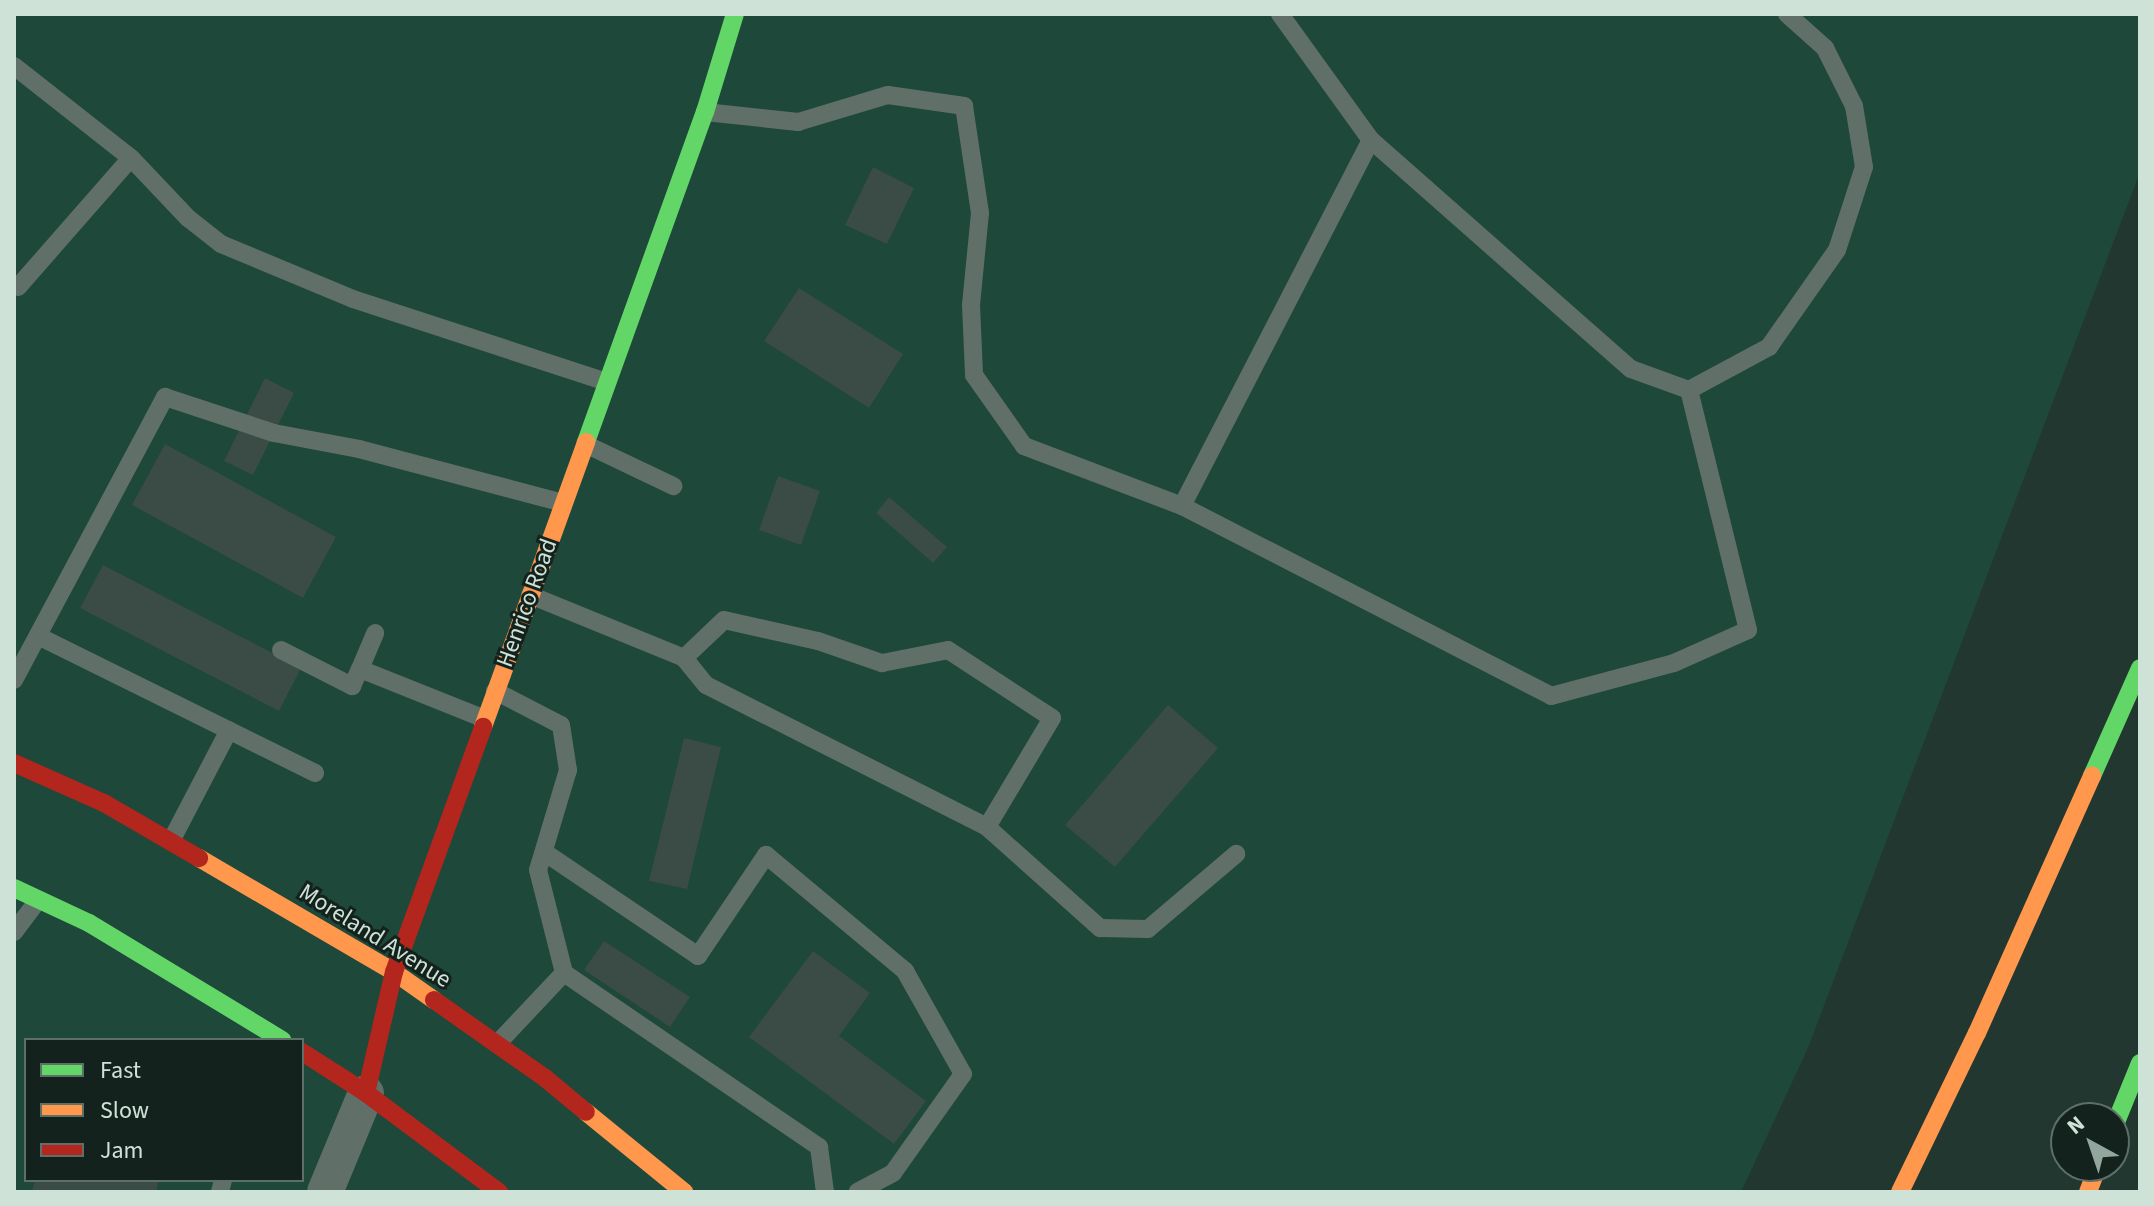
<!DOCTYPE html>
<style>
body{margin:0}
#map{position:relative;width:2154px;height:1206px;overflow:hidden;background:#22372f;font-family:"Source Sans 3",sans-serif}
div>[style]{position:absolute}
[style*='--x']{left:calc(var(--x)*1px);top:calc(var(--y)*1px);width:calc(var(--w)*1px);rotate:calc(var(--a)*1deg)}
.built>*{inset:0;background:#1e4839}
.building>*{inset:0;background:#3b4b45}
.lane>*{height:18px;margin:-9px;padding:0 9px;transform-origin:9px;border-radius:9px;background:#616f69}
.street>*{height:36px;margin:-18px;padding:0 18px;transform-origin:18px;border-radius:18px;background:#616f69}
.fast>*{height:18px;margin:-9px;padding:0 9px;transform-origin:9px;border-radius:9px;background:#63d668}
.slow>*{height:18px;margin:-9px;padding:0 9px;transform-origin:9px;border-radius:9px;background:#ff974d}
.jam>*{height:18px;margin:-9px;padding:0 9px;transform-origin:9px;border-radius:9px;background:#b3261e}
span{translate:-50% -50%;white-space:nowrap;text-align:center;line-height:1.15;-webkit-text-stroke:6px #13221c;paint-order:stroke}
.street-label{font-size:24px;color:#cee2d8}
.frame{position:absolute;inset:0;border:16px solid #cee2d8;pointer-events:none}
.legend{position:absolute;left:24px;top:1038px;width:280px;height:144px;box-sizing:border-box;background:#13221c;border:2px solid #5e6f67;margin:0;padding:10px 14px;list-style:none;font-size:24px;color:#cee2d8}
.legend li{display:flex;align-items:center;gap:16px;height:40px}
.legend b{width:40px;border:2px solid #5e6f67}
.north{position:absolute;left:2050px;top:1102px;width:80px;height:80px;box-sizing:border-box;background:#13221c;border:2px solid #5e6f67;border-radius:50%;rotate:320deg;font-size:22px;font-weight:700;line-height:32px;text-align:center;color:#cee2d8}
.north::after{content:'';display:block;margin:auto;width:28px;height:36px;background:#92a69d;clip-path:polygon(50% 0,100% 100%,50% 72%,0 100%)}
</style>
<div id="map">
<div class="built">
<i style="clip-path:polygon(evenodd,14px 14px,2140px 14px,2140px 172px,1808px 1048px,1741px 1192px,14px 1192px,14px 14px,26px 1040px,302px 1040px,302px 1180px,26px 1180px,26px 1040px)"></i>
</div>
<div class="building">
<i style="clip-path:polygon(873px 167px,914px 188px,887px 244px,845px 225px)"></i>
<i style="clip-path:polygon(799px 288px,903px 354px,869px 408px,764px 341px)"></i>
<i style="clip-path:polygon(265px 378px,294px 393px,253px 475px,224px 461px)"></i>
<i style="clip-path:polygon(165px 444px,336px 537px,303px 598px,132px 505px)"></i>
<i style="clip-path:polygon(778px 476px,820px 491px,801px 545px,759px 530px)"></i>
<i style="clip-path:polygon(889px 497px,947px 547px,933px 563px,876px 513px)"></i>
<i style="clip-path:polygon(103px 565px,301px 668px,279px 711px,80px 608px)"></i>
<i style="clip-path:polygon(1168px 705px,1218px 748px,1115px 867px,1065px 825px)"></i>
<i style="clip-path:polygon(684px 738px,721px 747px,687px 889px,649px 881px)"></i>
<i style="clip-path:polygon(604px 941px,690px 997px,670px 1027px,584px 970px)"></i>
<i style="clip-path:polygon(813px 951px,870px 993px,839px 1036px,926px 1101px,894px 1144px,749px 1037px)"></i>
<i style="clip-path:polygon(35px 1180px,159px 1180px,156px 1192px,32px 1192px)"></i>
</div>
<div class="lane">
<i style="--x:1280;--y:14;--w:155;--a:54.2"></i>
<i style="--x:14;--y:66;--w:149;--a:38.2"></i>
<i style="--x:131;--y:158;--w:83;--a:46.5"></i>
<i style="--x:188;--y:218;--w:42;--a:38.2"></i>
<i style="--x:221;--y:244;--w:143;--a:22.6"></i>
<i style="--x:353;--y:299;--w:267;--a:18.1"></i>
<i style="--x:705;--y:112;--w:94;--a:6.1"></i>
<i style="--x:798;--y:122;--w:94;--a:-16.7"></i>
<i style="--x:888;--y:95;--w:77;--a:8.2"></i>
<i style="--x:964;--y:106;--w:108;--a:81.5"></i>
<i style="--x:980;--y:213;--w:92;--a:95.6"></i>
<i style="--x:971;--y:305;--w:70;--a:87.5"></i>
<i style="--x:974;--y:375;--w:87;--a:54.8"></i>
<i style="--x:1024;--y:446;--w:169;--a:20.8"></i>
<i style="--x:1182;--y:506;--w:412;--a:-62.7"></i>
<i style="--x:1371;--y:140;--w:346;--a:41.4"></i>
<i style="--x:1631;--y:369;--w:62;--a:19.9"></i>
<i style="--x:1689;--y:390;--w:91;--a:-28.3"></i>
<i style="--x:1769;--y:347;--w:118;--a:-55"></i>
<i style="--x:1837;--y:250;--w:87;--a:-72"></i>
<i style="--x:1864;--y:167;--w:62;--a:-99.3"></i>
<i style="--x:1854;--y:106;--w:65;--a:-116.6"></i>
<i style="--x:1825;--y:48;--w:51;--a:-138.2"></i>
<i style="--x:18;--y:287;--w:171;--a:-48.8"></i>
<i style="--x:585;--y:444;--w:98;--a:25.5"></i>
<i style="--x:1182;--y:506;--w:415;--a:27.2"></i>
<i style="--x:1551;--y:696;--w:127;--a:-15"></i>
<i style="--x:1674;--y:663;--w:81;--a:-24"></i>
<i style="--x:1748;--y:630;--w:247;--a:-103.8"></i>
<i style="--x:530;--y:595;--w:166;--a:22.2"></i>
<i style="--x:684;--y:658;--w:35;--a:51"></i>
<i style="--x:706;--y:685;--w:315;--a:26.8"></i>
<i style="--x:987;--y:827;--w:152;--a:41.8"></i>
<i style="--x:1100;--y:928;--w:48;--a:1.2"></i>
<i style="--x:1148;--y:929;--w:116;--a:-40.4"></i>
<i style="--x:38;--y:636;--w:309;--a:26.3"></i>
<i style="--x:281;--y:650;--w:80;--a:26.9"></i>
<i style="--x:352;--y:686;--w:19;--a:-65"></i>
<i style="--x:360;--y:669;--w:135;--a:21.8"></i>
<i style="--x:684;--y:658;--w:55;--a:-43.5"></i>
<i style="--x:724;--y:620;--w:96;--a:12.6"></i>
<i style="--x:818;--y:641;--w:68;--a:19"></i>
<i style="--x:882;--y:663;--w:67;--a:-11.1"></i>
<i style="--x:948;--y:650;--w:124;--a:33.2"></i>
<i style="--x:1052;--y:718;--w:127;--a:120.8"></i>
<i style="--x:360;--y:669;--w:39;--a:-67"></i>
<i style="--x:14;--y:680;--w:321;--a:-61.9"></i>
<i style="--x:165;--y:397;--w:115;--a:18.3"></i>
<i style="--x:274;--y:433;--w:86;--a:10.7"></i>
<i style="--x:359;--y:449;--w:211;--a:14.8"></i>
<i style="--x:495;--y:691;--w:74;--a:27.3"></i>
<i style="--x:561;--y:725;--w:46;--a:81.2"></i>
<i style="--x:568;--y:770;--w:104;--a:106.7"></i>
<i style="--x:538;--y:870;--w:106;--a:75.8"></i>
<i style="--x:564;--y:973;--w:309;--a:34.3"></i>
<i style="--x:819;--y:1147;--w:45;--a:82.4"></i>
<i style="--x:171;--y:841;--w:125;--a:-62.4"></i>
<i style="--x:544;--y:852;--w:186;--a:34"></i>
<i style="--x:698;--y:956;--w:122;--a:-56"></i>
<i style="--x:766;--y:855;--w:181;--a:39.8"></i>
<i style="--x:905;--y:971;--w:118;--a:60.6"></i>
<i style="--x:963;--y:1074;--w:121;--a:125.3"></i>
<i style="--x:893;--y:1173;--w:40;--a:152"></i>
<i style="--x:14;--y:932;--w:40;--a:-53"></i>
<i style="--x:497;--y:1044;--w:98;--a:-46.7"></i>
<i style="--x:220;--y:1192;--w:12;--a:-76"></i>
</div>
<div class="street">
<i style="--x:325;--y:1192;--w:107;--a:-67.5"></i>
</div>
<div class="fast">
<i style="--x:586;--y:442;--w:351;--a:-70.2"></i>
<i style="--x:705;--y:112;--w:102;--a:-73"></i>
<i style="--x:2092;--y:776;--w:118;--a:-66"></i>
<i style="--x:14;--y:888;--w:83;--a:25"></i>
<i style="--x:89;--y:923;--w:226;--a:31.2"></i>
<i style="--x:2114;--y:1127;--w:69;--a:-67.9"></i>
</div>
<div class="slow">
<i style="--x:483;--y:727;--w:303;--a:-70.1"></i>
<i style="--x:199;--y:858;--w:226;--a:30.3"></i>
<i style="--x:394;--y:972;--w:49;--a:35"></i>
<i style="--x:586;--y:1112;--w:127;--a:39.2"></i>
<i style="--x:1900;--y:1192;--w:177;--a:-64.2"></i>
<i style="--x:1977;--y:1033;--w:282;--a:-65.9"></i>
<i style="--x:2088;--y:1192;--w:28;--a:-69"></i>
</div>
<div class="jam">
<i style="--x:14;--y:763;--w:98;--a:24"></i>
<i style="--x:104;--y:803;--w:110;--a:30.1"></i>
<i style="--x:434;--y:1000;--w:136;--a:35.1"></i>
<i style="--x:545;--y:1078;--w:53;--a:39.7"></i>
<i style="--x:302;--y:1052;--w:76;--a:32.6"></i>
<i style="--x:366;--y:1093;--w:166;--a:36.7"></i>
<i style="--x:366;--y:1093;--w:124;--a:-77"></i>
<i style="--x:394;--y:972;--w:261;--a:-70"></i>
</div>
<div class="street-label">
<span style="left:527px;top:603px;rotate:-70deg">Henrico Road</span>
<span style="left:375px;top:936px;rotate:32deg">Moreland Avenue</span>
</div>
<div class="frame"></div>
<ul class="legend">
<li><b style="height:10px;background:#63d668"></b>Fast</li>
<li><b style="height:10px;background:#ff974d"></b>Slow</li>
<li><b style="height:10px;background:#b3261e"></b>Jam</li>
</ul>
<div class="north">N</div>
</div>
